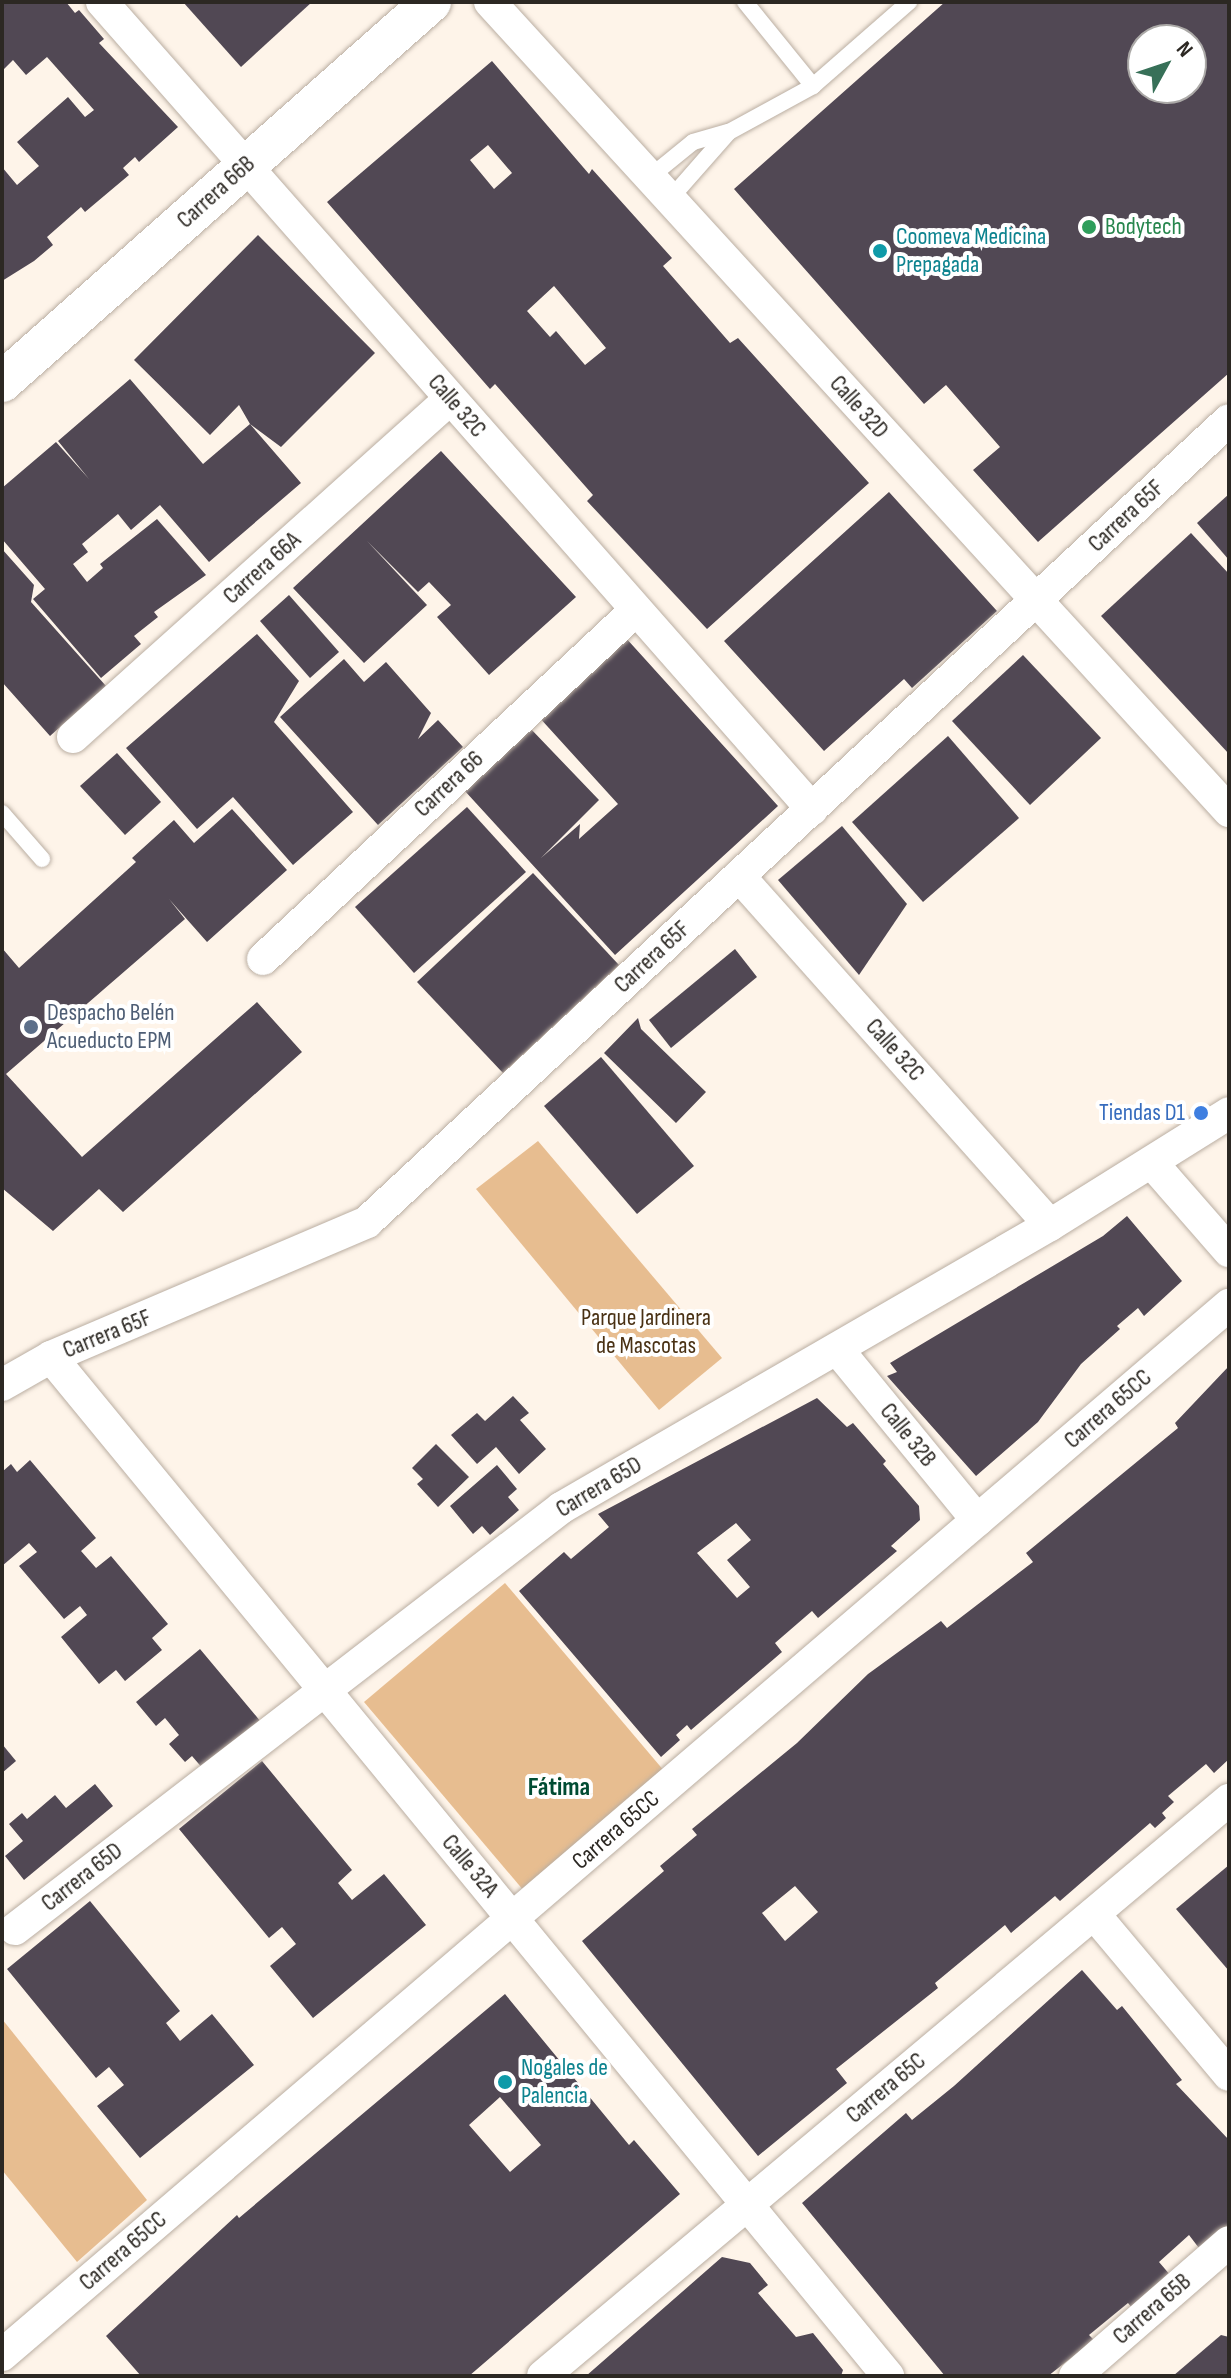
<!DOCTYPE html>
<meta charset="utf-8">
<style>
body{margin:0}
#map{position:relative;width:1231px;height:2378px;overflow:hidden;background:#fef4e9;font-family:"Sofia Sans Condensed",sans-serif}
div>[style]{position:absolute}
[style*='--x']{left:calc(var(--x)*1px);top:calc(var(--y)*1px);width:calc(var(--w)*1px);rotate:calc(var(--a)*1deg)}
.green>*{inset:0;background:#e7bd90}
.building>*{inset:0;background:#514854}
.roads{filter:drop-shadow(0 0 2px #baaea2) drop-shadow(0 0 2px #baaea2)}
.service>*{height:16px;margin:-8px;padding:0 8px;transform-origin:8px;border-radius:8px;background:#fff}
.minor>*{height:32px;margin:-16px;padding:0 16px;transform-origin:16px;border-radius:16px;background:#fff}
.tertiary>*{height:40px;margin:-20px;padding:0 20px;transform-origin:20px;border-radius:20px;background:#fff}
.dots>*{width:22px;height:22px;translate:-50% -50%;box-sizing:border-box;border:4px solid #fff;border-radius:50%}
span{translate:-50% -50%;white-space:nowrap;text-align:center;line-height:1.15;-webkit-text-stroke:8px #fff;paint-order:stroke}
.street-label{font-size:24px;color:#2c2823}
.leisure-label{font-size:24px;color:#27864d}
.left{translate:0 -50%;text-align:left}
.culture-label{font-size:24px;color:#0d838f}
.service-label{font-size:24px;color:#4e5e75}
.shop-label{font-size:24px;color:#366cbe}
.right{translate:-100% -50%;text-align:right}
.park-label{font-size:24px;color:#493114}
.neighbourhood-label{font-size:26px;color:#004c33;font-weight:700}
.frame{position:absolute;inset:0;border:4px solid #2c2823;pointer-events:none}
.north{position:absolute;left:1127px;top:24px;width:80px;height:80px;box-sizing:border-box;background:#fff;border:2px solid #aba9a7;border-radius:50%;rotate:50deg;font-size:22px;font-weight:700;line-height:32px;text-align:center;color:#2c2823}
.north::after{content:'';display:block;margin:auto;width:28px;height:36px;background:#377058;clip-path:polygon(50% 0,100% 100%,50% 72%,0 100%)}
</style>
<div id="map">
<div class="green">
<i style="clip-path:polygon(538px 1141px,722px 1358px,659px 1410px,476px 1189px)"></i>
<i style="clip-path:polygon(505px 1583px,665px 1772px,524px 1891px,364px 1702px)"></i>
<i style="clip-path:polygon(2px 2019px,147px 2200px,77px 2262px,2px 2170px)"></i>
</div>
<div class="building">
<i style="clip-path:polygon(2px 2px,66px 2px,75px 13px,79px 10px,104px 39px,99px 43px,178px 127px,139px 162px,135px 157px,123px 168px,129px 175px,104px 196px,85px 212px,81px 207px,47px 237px,53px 245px,34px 261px,2px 281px,2px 167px,17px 185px,39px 166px,17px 142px,68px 97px,85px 117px,94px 110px,47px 57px,26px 75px,13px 60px,2px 71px)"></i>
<i style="clip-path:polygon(183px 2px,312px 2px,241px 67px)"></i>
<i style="clip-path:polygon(evenodd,945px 2px,1229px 2px,1229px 373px,1038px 542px,973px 470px,1000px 447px,946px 385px,924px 404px,734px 189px,945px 2px,1143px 40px,1191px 40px,1191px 88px,1143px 88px,1143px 40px)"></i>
<i style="clip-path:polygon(evenodd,492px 61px,589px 174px,592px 169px,672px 258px,663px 266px,730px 343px,738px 338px,869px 483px,707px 629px,587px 501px,593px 495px,495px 384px,490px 389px,327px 202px,492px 61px,488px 145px,512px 173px,494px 189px,470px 160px,488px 145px,492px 61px,554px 286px,606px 348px,585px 365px,556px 331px,550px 337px,527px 311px,554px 286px)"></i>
<i style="clip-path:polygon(258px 235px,375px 353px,281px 447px,250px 424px,301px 483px,209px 562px,160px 505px,131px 530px,118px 514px,82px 544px,88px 552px,73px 564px,87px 582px,103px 568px,100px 564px,157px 519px,206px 575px,154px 612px,158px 617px,134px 636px,141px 644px,101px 678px,33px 599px,45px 589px,2px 539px,2px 488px,56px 442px,89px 479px,58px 441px,130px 379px,203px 464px,250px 424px,239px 405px,210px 435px,134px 360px)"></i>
<i style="clip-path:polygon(441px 451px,576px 597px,489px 675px,437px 617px,451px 605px,429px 582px,418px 592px,367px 541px,427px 605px,364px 663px,293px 588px)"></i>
<i style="clip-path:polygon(889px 492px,997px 611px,912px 688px,904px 679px,824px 751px,724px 641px)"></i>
<i style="clip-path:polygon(1229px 494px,1229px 560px,1197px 523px)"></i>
<i style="clip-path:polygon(1191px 533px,1229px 574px,1229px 754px,1101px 616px)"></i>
<i style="clip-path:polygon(2px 549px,34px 585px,31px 602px,106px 686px,50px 736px,2px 682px)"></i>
<i style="clip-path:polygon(289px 595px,339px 652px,310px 678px,260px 621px)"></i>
<i style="clip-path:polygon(257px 634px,299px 681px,274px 722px,353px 812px,293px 865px,233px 797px,197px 829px,126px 748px)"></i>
<i style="clip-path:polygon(625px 637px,778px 806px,615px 955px,464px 790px,529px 727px,599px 800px,541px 858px,580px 824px,579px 839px,618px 804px,538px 716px)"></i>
<i style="clip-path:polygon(1023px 655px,1101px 738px,1030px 805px,952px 721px)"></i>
<i style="clip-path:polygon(344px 659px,364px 682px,386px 662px,431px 713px,418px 739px,438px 720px,463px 747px,378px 825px,280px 717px)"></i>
<i style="clip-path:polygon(948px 736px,1019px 818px,923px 902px,852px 822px)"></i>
<i style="clip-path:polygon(117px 753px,161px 802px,125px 835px,80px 786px)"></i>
<i style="clip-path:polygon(467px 807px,526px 872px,414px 973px,355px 907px)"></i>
<i style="clip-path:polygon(232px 809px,287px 870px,207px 942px,169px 899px,185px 919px,6px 1074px,82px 1157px,257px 1002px,302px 1052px,123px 1212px,99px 1189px,53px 1231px,2px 1188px,2px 948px,19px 968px,136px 862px,132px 858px,174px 820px,194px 843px)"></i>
<i style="clip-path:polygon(842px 826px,907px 904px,859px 975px,778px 880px)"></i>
<i style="clip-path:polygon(533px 873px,619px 965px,503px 1073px,417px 982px)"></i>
<i style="clip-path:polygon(735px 949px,757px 977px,671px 1048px,649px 1020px)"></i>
<i style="clip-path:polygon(638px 1018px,641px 1029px,706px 1092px,676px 1123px,604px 1053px)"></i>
<i style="clip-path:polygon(601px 1057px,694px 1166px,637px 1214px,544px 1106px)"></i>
<i style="clip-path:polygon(1127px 1216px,1182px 1281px,1144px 1316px,1138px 1308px,1117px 1326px,1120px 1329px,1081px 1364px,1038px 1422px,976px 1476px,887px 1376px,897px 1372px,890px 1363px,1103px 1236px)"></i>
<i style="clip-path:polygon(evenodd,1229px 1366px,1229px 1759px,1214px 1773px,1206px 1764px,1168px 1796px,1174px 1802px,1162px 1813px,1166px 1818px,1155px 1828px,1150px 1823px,1060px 1901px,1055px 1896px,1011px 1933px,1005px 1925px,935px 1983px,938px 1988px,836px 2069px,847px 2083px,758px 2156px,582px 1941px,664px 1871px,660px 1866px,697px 1835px,692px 1829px,797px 1743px,868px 1674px,941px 1621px,947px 1628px,1033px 1562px,1026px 1553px,1178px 1428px,1175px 1423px,1229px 1366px,795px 1886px,818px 1912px,785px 1941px,762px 1913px,795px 1886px)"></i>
<i style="clip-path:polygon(513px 1396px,529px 1413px,520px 1420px,546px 1449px,519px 1474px,496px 1447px,477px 1464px,451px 1435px,477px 1413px,485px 1421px)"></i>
<i style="clip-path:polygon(evenodd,817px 1398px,847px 1427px,853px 1423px,886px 1461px,883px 1464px,919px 1506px,920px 1520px,891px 1546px,897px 1551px,818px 1618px,812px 1611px,775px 1643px,782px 1652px,691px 1730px,687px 1725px,676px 1735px,680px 1740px,661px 1757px,519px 1591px,564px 1552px,571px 1559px,609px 1527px,598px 1514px,817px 1398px,736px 1523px,751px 1540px,727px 1560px,750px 1587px,737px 1598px,697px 1553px,736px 1523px)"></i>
<i style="clip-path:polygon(436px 1444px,469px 1477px,438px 1507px,417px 1484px,423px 1479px,412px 1468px)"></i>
<i style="clip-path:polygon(30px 1460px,96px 1538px,81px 1551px,96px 1568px,111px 1556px,168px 1624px,152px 1638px,162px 1650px,125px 1681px,116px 1670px,99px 1684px,61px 1637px,87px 1615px,80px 1606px,64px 1619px,19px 1566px,37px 1552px,29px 1543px,2px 1566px,2px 1472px,11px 1464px,17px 1472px)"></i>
<i style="clip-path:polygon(497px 1465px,517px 1489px,508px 1497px,519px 1510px,490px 1535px,482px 1526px,473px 1534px,450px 1506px)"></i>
<i style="clip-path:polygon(200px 1649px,261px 1722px,204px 1770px,192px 1756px,185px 1762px,169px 1744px,179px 1735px,165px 1718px,156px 1726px,136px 1702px)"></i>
<i style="clip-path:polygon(2px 1744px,16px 1761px,2px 1773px)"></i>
<i style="clip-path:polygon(262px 1761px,352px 1870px,338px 1883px,352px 1900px,384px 1874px,426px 1925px,313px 2018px,270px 1966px,296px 1944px,282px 1927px,269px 1938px,179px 1829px)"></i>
<i style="clip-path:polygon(95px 1784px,113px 1806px,24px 1880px,5px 1856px,23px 1841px,9px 1824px,22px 1813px,27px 1819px,55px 1795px,66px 1808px)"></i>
<i style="clip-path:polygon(1229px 1865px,1229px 1971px,1176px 1909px)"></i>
<i style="clip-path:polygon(90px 1901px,180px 2011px,166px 2023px,180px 2041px,212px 2014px,254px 2065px,140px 2158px,97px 2106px,124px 2085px,109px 2067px,96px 2078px,7px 1969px)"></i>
<i style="clip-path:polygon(1082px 1970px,1117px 2010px,1122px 2006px,1182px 2080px,1176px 2084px,1229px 2140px,1229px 2230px,1202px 2252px,1189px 2235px,1159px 2262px,1171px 2276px,1132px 2308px,1128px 2303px,1089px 2335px,1094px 2340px,1048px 2376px,945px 2376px,802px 2203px,906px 2113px,912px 2120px,954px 2086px)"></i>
<i style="clip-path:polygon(evenodd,505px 1994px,629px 2145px,634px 2140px,680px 2194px,469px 2376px,141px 2376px,106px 2336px,237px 2215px,239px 2218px,505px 1994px,500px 2097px,541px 2145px,510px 2172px,469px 2125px,500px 2097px)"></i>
<i style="clip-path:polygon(722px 2257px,750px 2263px,768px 2285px,758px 2293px,796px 2337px,813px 2333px,843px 2370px,841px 2376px,586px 2376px)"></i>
<i style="clip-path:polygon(1221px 2335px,1229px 2337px,1229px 2376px,1173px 2376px)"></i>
</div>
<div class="roads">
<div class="service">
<i style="--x:745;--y:2;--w:108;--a:51"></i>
<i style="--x:650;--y:177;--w:55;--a:-39.1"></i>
<i style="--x:693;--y:142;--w:37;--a:-16"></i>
<i style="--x:729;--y:132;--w:96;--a:-28.7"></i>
<i style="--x:813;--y:86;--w:128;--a:-41.2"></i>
<i style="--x:670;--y:199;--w:88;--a:-48.7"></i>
<i style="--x:2;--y:813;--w:61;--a:49"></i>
</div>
<div class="minor">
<i style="--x:102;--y:2;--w:1075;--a:48.66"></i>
<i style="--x:490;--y:2;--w:1096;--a:47.59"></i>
<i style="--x:73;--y:737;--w:506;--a:-41.88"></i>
<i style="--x:739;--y:876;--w:467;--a:48.3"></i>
<i style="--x:263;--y:959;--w:511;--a:-43.1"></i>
<i style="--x:1153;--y:1164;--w:116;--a:48.9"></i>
<i style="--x:838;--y:1350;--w:220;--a:50.7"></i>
<i style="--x:51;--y:1357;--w:1319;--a:50.6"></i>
<i style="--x:2;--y:1385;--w:56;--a:-29.7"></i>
<i style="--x:51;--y:1357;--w:344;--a:-23.1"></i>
<i style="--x:367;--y:1222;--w:1177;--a:-42.93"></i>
<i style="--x:1094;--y:1914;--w:210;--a:50"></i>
<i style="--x:15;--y:1929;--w:689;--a:-37.63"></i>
<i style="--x:561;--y:1508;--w:565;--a:-30.06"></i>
<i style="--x:1050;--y:1225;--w:211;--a:-32"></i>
<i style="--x:2;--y:2355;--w:1615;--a:-40.56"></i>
<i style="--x:543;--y:2376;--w:896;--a:-40.02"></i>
<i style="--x:1075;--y:2376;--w:204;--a:-41"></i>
</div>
<div class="tertiary">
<i style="--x:2;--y:382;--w:573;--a:-41.53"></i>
</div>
</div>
<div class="dots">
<i style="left:1089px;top:227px;background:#2e9e5b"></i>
<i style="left:880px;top:251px;background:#0f9aa8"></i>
<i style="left:31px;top:1027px;background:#5c6f8a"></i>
<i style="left:1201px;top:1113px;background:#3f7fe0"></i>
<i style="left:505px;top:2082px;background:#0f9aa8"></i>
</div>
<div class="street-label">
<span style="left:216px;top:192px;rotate:-42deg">Carrera 66B</span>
<span style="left:457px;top:406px;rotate:49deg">Calle 32C</span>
<span style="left:859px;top:407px;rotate:48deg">Calle 32D</span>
<span style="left:1126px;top:516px;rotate:-43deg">Carrera 65F</span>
<span style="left:262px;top:568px;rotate:-42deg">Carrera 66A</span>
<span style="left:449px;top:784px;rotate:-43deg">Carrera 66</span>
<span style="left:652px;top:957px;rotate:-43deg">Carrera 65F</span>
<span style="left:895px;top:1050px;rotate:48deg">Calle 32C</span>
<span style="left:107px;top:1334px;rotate:-22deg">Carrera 65F</span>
<span style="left:1108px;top:1409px;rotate:-41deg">Carrera 65CC</span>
<span style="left:908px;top:1435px;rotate:51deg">Calle 32B</span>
<span style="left:599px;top:1487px;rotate:-31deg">Carrera 65D</span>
<span style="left:616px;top:1830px;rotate:-41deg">Carrera 65CC</span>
<span style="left:470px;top:1866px;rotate:50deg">Calle 32A</span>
<span style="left:82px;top:1877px;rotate:-38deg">Carrera 65D</span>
<span style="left:886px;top:2088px;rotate:-40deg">Carrera 65C</span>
<span style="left:123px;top:2251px;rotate:-41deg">Carrera 65CC</span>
<span style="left:1152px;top:2309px;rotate:-41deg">Carrera 65B</span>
</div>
<div class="leisure-label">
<span class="left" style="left:1105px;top:227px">Bodytech</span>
</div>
<div class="culture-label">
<span class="left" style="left:896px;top:251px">Coomeva Medicina<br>Prepagada</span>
<span class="left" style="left:521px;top:2082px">Nogales de<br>Palencia</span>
</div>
<div class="service-label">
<span class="left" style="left:47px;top:1027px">Despacho Belén<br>Acueducto EPM</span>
</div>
<div class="shop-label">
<span class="right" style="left:1185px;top:1113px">Tiendas D1</span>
</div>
<div class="park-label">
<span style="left:646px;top:1332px">Parque Jardinera<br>de Mascotas</span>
</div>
<div class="neighbourhood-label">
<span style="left:559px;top:1788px">Fátima</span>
</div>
<div class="frame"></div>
<div class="north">N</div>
</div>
